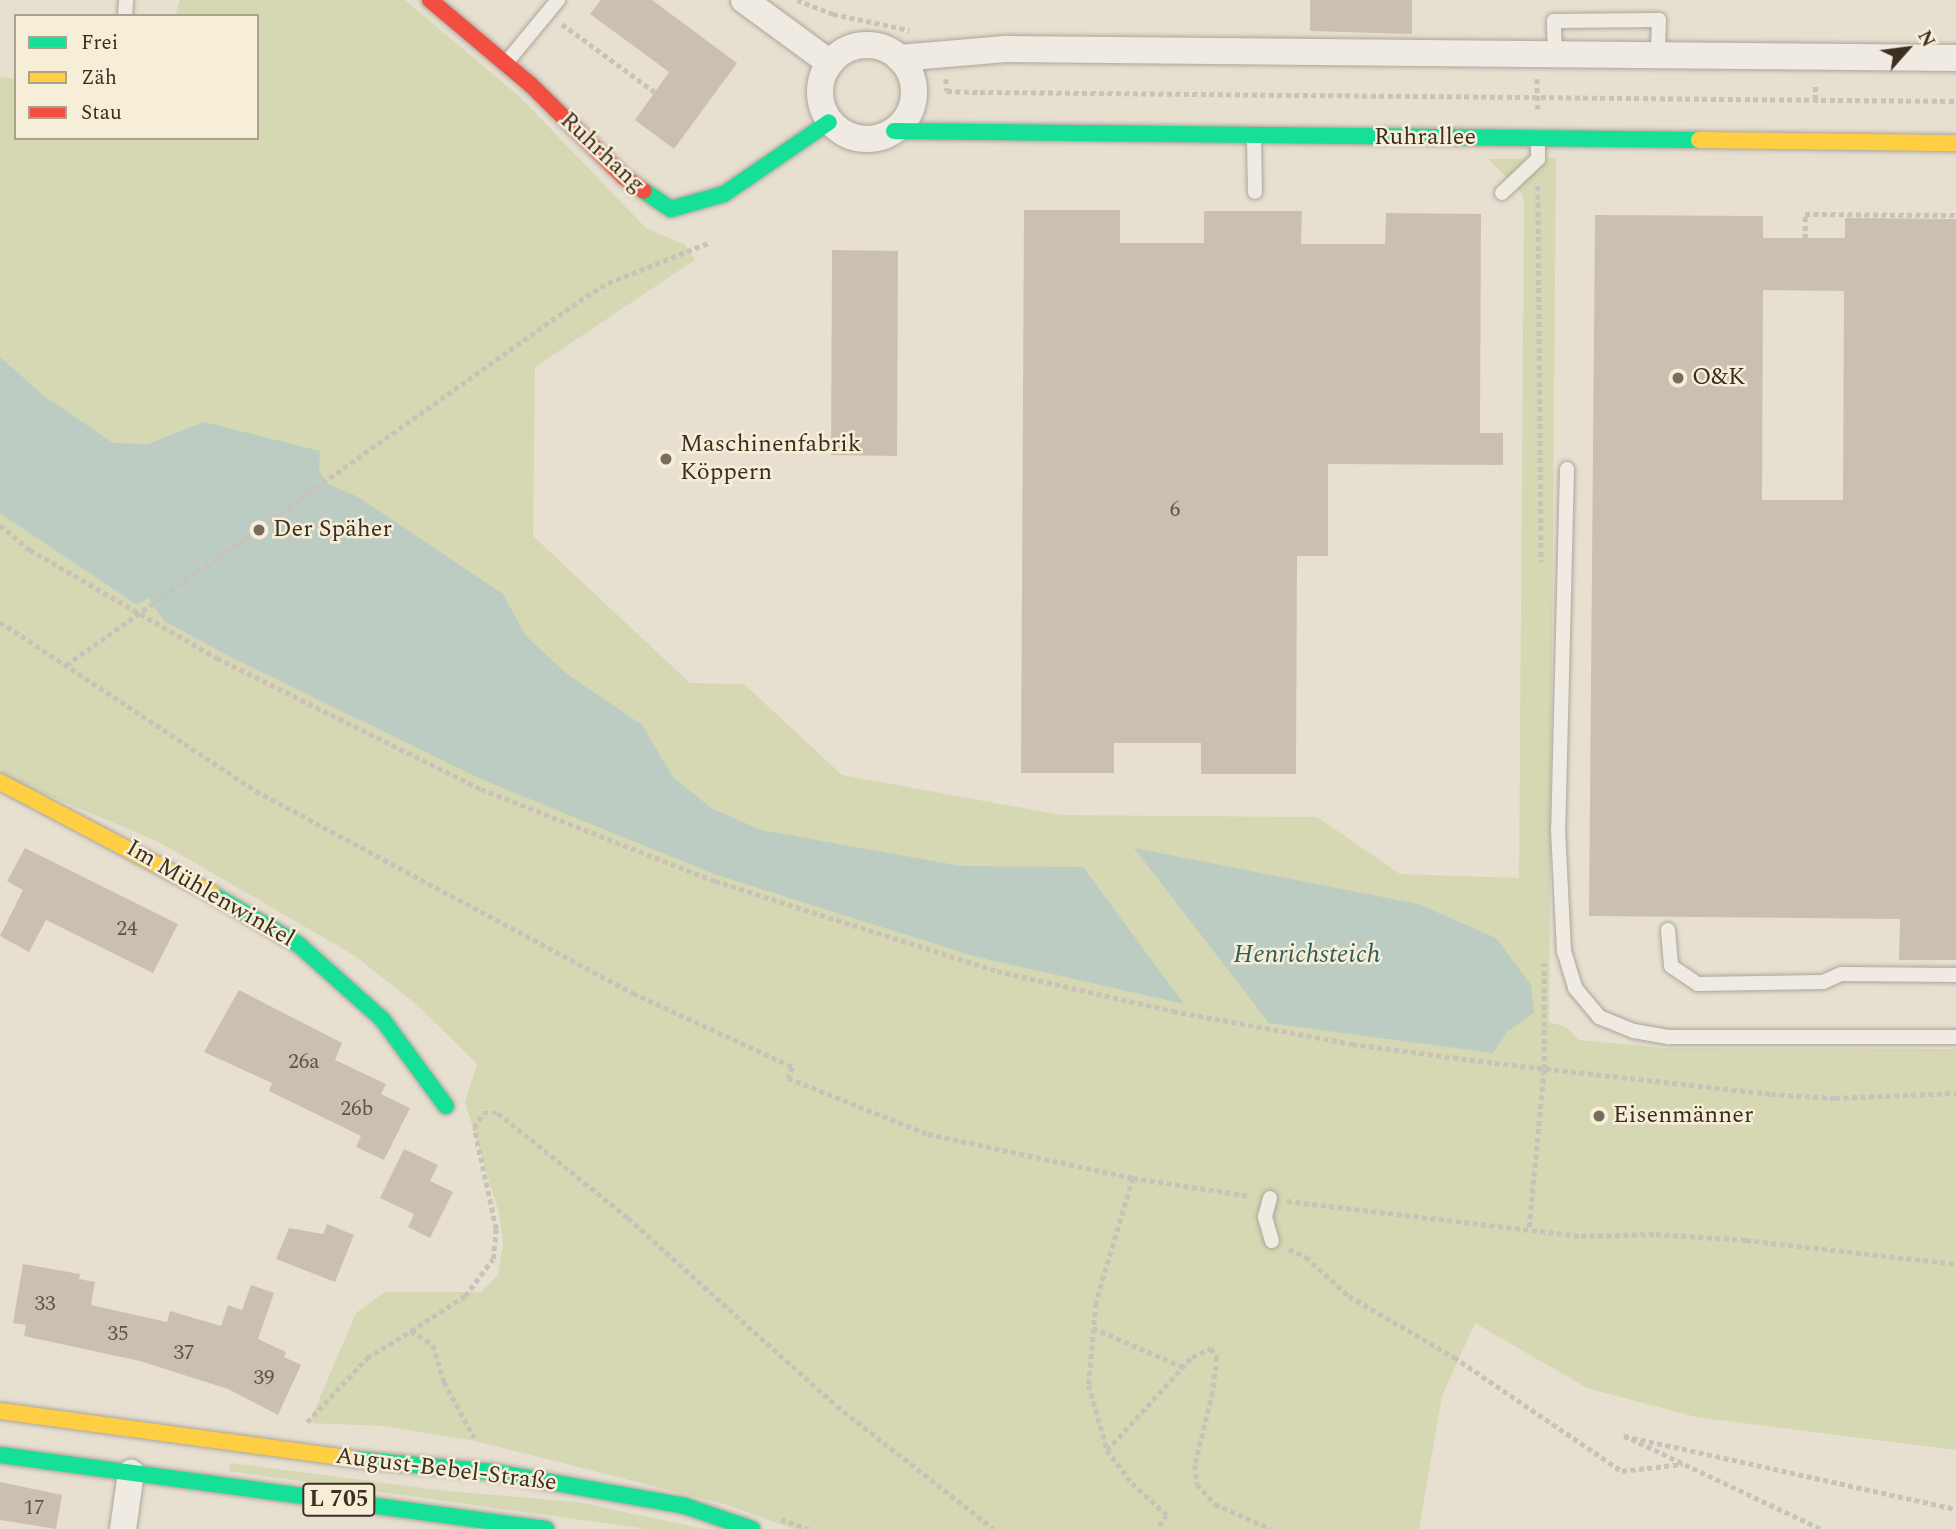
<!DOCTYPE html>
<meta charset="utf-8">
<style>
body{margin:0}
#map{position:relative;width:1956px;height:1529px;overflow:hidden;background:#e7e0d1;font-family:Spectral,serif}
div>[style]{position:absolute}
[style*='--x']{left:calc(var(--x)*1px);top:calc(var(--y)*1px);width:calc(var(--w)*1px);rotate:calc(var(--a)*1deg)}
.green>*{inset:0;background:#d6d7b3}
.water>*{inset:0;background:#bcccc2}
.building>*{inset:0;background:#cbbfb2}
.path>*{height:4.5px;margin-top:-2.25px;transform-origin:0;background:repeating-linear-gradient(90deg,#c8c2b9 0 5px,transparent 0 8.5px)}
.roads{filter:drop-shadow(0 0 2px #ada599) drop-shadow(0 0 2px #ada599)}
.lane>*{height:14px;margin:-7px;padding:0 7px;transform-origin:7px;border-radius:7px;background:#efebe3}
.street>*{height:26px;margin:-13px;padding:0 13px;transform-origin:13px;border-radius:13px;background:#efebe3}
.street>.ring{margin:-13px;padding:0;box-sizing:content-box;background:none;border:26px solid #efebe3;border-radius:50%}
.fast>*{height:16px;margin:-8px;padding:0 8px;transform-origin:8px;border-radius:8px;background:#16e098}
.slow>*{height:16px;margin:-8px;padding:0 8px;transform-origin:8px;border-radius:8px;background:#ffcf43}
.jam>*{height:16px;margin:-8px;padding:0 8px;transform-origin:8px;border-radius:8px;background:#f24e42}
.dots>*{width:19px;height:19px;translate:-50% -50%;box-sizing:border-box;border:4px solid #f7eed8;border-radius:50%}
span{translate:-50% -50%;white-space:nowrap;text-align:center;line-height:1.15;-webkit-text-stroke:5px #f7eed8;paint-order:stroke}
.number-label{font-size:21px;color:#605244}
.number-label span{-webkit-text-stroke-width:0}
.shield-label span{padding:2px 5px;background:#f7eed8;border:2px solid;border-radius:5px;-webkit-text-stroke-width:0}
.shield-label{font-size:23px;color:#3d2e20;font-weight:700}
.street-label{font-size:24px;color:#3d2e20}
.poi-label{font-size:24px;color:#3d2e20}
.left{translate:0 -50%;text-align:left}
.water-label{font-size:26px;color:#2f5d5a;font-style:italic}
.legend{position:absolute;left:14px;top:14px;width:245px;height:126px;box-sizing:border-box;background:#f7eed8;border:2px solid #ada18e;margin:0;padding:9px 12px;list-style:none;font-size:21px;color:#3d2e20}
.legend li{display:flex;align-items:center;gap:14px;height:35px}
.legend b{width:35px;border:2px solid #ada18e}
.north{position:absolute;left:1872px;top:14px;width:70px;height:70px;-webkit-text-stroke:5px #f7eed8;paint-order:stroke;rotate:62deg;font-size:19px;font-weight:700;line-height:28px;text-align:center;color:#3d2e20}
.north::after{content:'';display:block;margin:auto;width:24px;height:32px;background:#3d2e20;clip-path:polygon(50% 0,100% 100%,50% 72%,0 100%)}
</style>
<div id="map">
<div class="green">
<i style="clip-path:polygon(180px 0,405px 0,520px 97px,646px 228px,685px 245px,695px 260px,535px 367px,533px 536px,690px 683px,744px 684px,842px 775px,1061px 815px,1317px 817px,1400px 874px,1519px 878px,1524px 203px,1521px 192px,1488px 159px,1556px 158px,1549px 1022px,1566px 1027px,1579px 1040px,1665px 1048px,1956px 1049px,1956px 1450px,1696px 1417px,1587px 1388px,1475px 1323px,1442px 1396px,1419px 1529px,793px 1529px,728px 1505px,475px 1441px,384px 1426px,309px 1423px,356px 1313px,385px 1292px,481px 1292px,498px 1275px,503px 1244px,499px 1213px,465px 1102px,477px 1064px,416px 1004px,355px 956px,159px 842px,0 775px,0 77px,16px 79px,16px 138px,257px 138px,257px 16px,175px 16px)"></i>
<i style="clip-path:polygon(230px 1463px,446px 1491px,578px 1502px,704px 1529px,647px 1529px,229px 1471px)"></i>
</div>
<div class="water">
<i style="clip-path:polygon(0 357px,43px 395px,113px 443px,148px 444px,204px 422px,320px 451px,319px 468px,326px 483px,358px 497px,503px 594px,525px 635px,567px 674px,642px 725px,673px 777px,711px 808px,761px 830px,961px 866px,1083px 867px,1184px 1004px,977px 957px,714px 874px,483px 780px,225px 654px,164px 621px,148px 598px,137px 605px,0 513px)"></i>
<i style="clip-path:polygon(1134px 848px,1418px 904px,1496px 938px,1531px 985px,1534px 1013px,1508px 1031px,1493px 1053px,1269px 1023px)"></i>
</div>
<div class="building">
<i style="clip-path:polygon(601px 0,652px 0,737px 63px,674px 149px,635px 120px,669px 72px,590px 14px)"></i>
<i style="clip-path:polygon(1310px 0,1412px 0,1412px 34px,1310px 31px)"></i>
<i style="clip-path:polygon(1024px 210px,1120px 210px,1120px 243px,1204px 243px,1204px 211px,1302px 211px,1301px 244px,1385px 244px,1386px 213px,1481px 214px,1480px 433px,1503px 433px,1503px 465px,1328px 464px,1328px 556px,1297px 556px,1296px 774px,1201px 774px,1201px 743px,1114px 743px,1114px 773px,1021px 773px)"></i>
<i style="clip-path:polygon(evenodd,1595px 215px,1763px 216px,1763px 238px,1845px 238px,1845px 218px,1956px 219px,1956px 960px,1899px 960px,1900px 919px,1589px 916px,1595px 215px,1763px 290px,1844px 291px,1843px 500px,1762px 500px,1763px 290px)"></i>
<i style="clip-path:polygon(832px 250px,898px 251px,897px 456px,831px 455px)"></i>
<i style="clip-path:polygon(25px 848px,178px 924px,153px 973px,46px 920px,29px 952px,0 936px,23px 890px,7px 881px)"></i>
<i style="clip-path:polygon(239px 990px,342px 1043px,335px 1060px,386px 1084px,381px 1094px,410px 1108px,384px 1160px,356px 1147px,361px 1136px,269px 1091px,272px 1083px,204px 1052px)"></i>
<i style="clip-path:polygon(404px 1149px,438px 1165px,430px 1181px,453px 1192px,430px 1238px,408px 1227px,414px 1214px,380px 1198px)"></i>
<i style="clip-path:polygon(327px 1224px,354px 1235px,335px 1282px,276px 1259px,289px 1228px,323px 1234px)"></i>
<i style="clip-path:polygon(23px 1264px,80px 1274px,79px 1279px,95px 1282px,91px 1305px,167px 1322px,170px 1311px,221px 1326px,228px 1305px,242px 1310px,251px 1285px,274px 1293px,258px 1339px,286px 1352px,284px 1357px,301px 1365px,278px 1415px,228px 1389px,140px 1361px,24px 1336px,26px 1325px,13px 1323px)"></i>
<i style="clip-path:polygon(0 1482px,62px 1495px,56px 1529px,0 1520px)"></i>
</div>
<div class="path">
<i style="--x:797;--y:0;--w:39;--a:21"></i>
<i style="--x:833;--y:14;--w:78;--a:11.9"></i>
<i style="--x:562;--y:24;--w:115;--a:36.2"></i>
<i style="--x:946;--y:79;--w:12;--a:85"></i>
<i style="--x:947;--y:91;--w:33;--a:2"></i>
<i style="--x:980;--y:92;--w:976;--a:0.53"></i>
<i style="--x:1537;--y:79;--w:30;--a:88"></i>
<i style="--x:1815;--y:100;--w:17;--a:-90"></i>
<i style="--x:1538;--y:186;--w:376;--a:89.5"></i>
<i style="--x:1805;--y:239;--w:25;--a:-90"></i>
<i style="--x:1805;--y:214;--w:151;--a:0.4"></i>
<i style="--x:0;--y:525;--w:39;--a:40"></i>
<i style="--x:30;--y:550;--w:216;--a:30"></i>
<i style="--x:217;--y:658;--w:295;--a:26.4"></i>
<i style="--x:481;--y:789;--w:251;--a:21.5"></i>
<i style="--x:715;--y:881;--w:296;--a:17.7"></i>
<i style="--x:997;--y:971;--w:180;--a:12.8"></i>
<i style="--x:1173;--y:1011;--w:182;--a:10.4"></i>
<i style="--x:1352;--y:1044;--w:144;--a:7.6"></i>
<i style="--x:1495;--y:1063;--w:278;--a:6.4"></i>
<i style="--x:1771;--y:1094;--w:64;--a:3.6"></i>
<i style="--x:1835;--y:1098;--w:121;--a:-2.4"></i>
<i style="--x:0;--y:622;--w:307;--a:33.4"></i>
<i style="--x:256;--y:791;--w:428;--a:28.2"></i>
<i style="--x:633;--y:993;--w:176;--a:24.8"></i>
<i style="--x:793;--y:1067;--w:12;--a:114"></i>
<i style="--x:788;--y:1078;--w:151;--a:21.8"></i>
<i style="--x:928;--y:1134;--w:210;--a:12.1"></i>
<i style="--x:1133;--y:1178;--w:119;--a:8.7"></i>
<i style="--x:66;--y:665;--w:629;--a:-35.36"></i>
<i style="--x:579;--y:301;--w:34;--a:-32"></i>
<i style="--x:608;--y:283;--w:108;--a:-21.8"></i>
<i style="--x:1133;--y:1178;--w:130;--a:106.5"></i>
<i style="--x:1096;--y:1303;--w:82;--a:94.9"></i>
<i style="--x:1089;--y:1385;--w:67;--a:74.5"></i>
<i style="--x:1107;--y:1450;--w:41;--a:52.9"></i>
<i style="--x:1132;--y:1483;--w:47;--a:42.4"></i>
<i style="--x:1167;--y:1515;--w:17;--a:126"></i>
<i style="--x:1287;--y:1201;--w:296;--a:6.8"></i>
<i style="--x:1581;--y:1236;--w:75;--a:-1.5"></i>
<i style="--x:1656;--y:1234;--w:90;--a:3.8"></i>
<i style="--x:1746;--y:1240;--w:211;--a:6.5"></i>
<i style="--x:1529;--y:1227;--w:159;--a:-84.6"></i>
<i style="--x:1544;--y:1069;--w:106;--a:-90"></i>
<i style="--x:1289;--y:1249;--w:19;--a:25"></i>
<i style="--x:1306;--y:1257;--w:58;--a:42.2"></i>
<i style="--x:1349;--y:1296;--w:121;--a:30.2"></i>
<i style="--x:1454;--y:1357;--w:203;--a:34.2"></i>
<i style="--x:1622;--y:1471;--w:61;--a:-6.5"></i>
<i style="--x:1093;--y:1328;--w:98;--a:23.4"></i>
<i style="--x:411;--y:1331;--w:64;--a:-32.9"></i>
<i style="--x:465;--y:1296;--w:46;--a:-52.9"></i>
<i style="--x:493;--y:1259;--w:30;--a:-84"></i>
<i style="--x:496;--y:1229;--w:103;--a:-102.3"></i>
<i style="--x:474;--y:1128;--w:17;--a:-59"></i>
<i style="--x:483;--y:1113;--w:15;--a:0"></i>
<i style="--x:498;--y:1113;--w:167;--a:38.9"></i>
<i style="--x:628;--y:1218;--w:281;--a:42"></i>
<i style="--x:837;--y:1406;--w:199;--a:38.1"></i>
<i style="--x:307;--y:1422;--w:88;--a:-46.8"></i>
<i style="--x:367;--y:1358;--w:52;--a:-31.5"></i>
<i style="--x:411;--y:1331;--w:26;--a:32"></i>
<i style="--x:433;--y:1345;--w:39;--a:73"></i>
<i style="--x:444;--y:1382;--w:63;--a:61.4"></i>
<i style="--x:1107;--y:1450;--w:126;--a:-47.6"></i>
<i style="--x:1192;--y:1357;--w:21;--a:-25"></i>
<i style="--x:1211;--y:1348;--w:11;--a:56"></i>
<i style="--x:1217;--y:1357;--w:35;--a:97"></i>
<i style="--x:1213;--y:1392;--w:75;--a:103.9"></i>
<i style="--x:1195;--y:1465;--w:19;--a:84"></i>
<i style="--x:1197;--y:1484;--w:27;--a:48"></i>
<i style="--x:1215;--y:1504;--w:61;--a:24.1"></i>
<i style="--x:781;--y:1519;--w:30;--a:20"></i>
<i style="--x:1820;--y:1529;--w:217;--a:-154.6"></i>
<i style="--x:1624;--y:1436;--w:340;--a:12.4"></i>
</div>
<div class="roads">
<div class="lane">
<i style="--x:125;--y:16;--w:16;--a:-86"></i>
<i style="--x:1555;--y:55;--w:34;--a:-92"></i>
<i style="--x:1554;--y:21;--w:105;--a:-0.5"></i>
<i style="--x:1659;--y:20;--w:35;--a:92"></i>
<i style="--x:506;--y:63;--w:82;--a:-50.5"></i>
<i style="--x:1254;--y:137;--w:55;--a:89"></i>
<i style="--x:1502;--y:193;--w:50;--a:-43.4"></i>
<i style="--x:1538;--y:159;--w:20;--a:-90"></i>
<i style="--x:1567;--y:469;--w:360;--a:91.4"></i>
<i style="--x:1558;--y:829;--w:122;--a:87.2"></i>
<i style="--x:1564;--y:951;--w:39;--a:73"></i>
<i style="--x:1575;--y:988;--w:38;--a:50"></i>
<i style="--x:1599;--y:1017;--w:38;--a:22"></i>
<i style="--x:1634;--y:1031;--w:36;--a:10"></i>
<i style="--x:1669;--y:1037;--w:287;--a:0"></i>
<i style="--x:1668;--y:930;--w:36;--a:85"></i>
<i style="--x:1671;--y:966;--w:32;--a:34"></i>
<i style="--x:1698;--y:984;--w:125;--a:-0.9"></i>
<i style="--x:1823;--y:982;--w:20;--a:-24"></i>
<i style="--x:1841;--y:974;--w:115;--a:0.5"></i>
<i style="--x:1270;--y:1198;--w:20;--a:105"></i>
<i style="--x:1265;--y:1217;--w:25;--a:74"></i>
</div>
<div class="street">
<i style="--x:744;--y:0;--w:107;--a:36.2"></i>
<i class="ring" style="left:820px;top:45px;width:68px;height:68px"></i>
<i style="--x:899;--y:58;--w:107;--a:-4.8"></i>
<i style="--x:1006;--y:49;--w:950;--a:0.54"></i>
<i style="--x:123;--y:1529;--w:57;--a:-81.9"></i>
</div>
<div class="fast">
<i style="--x:894;--y:131;--w:805;--a:0.64"></i>
<i style="--x:644;--y:191;--w:32;--a:34"></i>
<i style="--x:671;--y:209;--w:55;--a:-15.8"></i>
<i style="--x:724;--y:194;--w:127;--a:-34.4"></i>
<i style="--x:212;--y:894;--w:99;--a:30.2"></i>
<i style="--x:298;--y:944;--w:113;--a:41.8"></i>
<i style="--x:382;--y:1019;--w:108;--a:53.7"></i>
<i style="--x:0;--y:1455;--w:551;--a:7.72"></i>
<i style="--x:354;--y:1459;--w:140;--a:5.3"></i>
<i style="--x:493;--y:1472;--w:195;--a:10"></i>
<i style="--x:685;--y:1506;--w:71;--a:18.9"></i>
</div>
<div class="slow">
<i style="--x:1699;--y:140;--w:257;--a:0.7"></i>
<i style="--x:0;--y:782;--w:240;--a:27.8"></i>
<i style="--x:0;--y:1411;--w:357;--a:7.7"></i>
</div>
<div class="jam">
<i style="--x:430;--y:0;--w:132;--a:40.1"></i>
<i style="--x:531;--y:85;--w:131;--a:44.7"></i>
<i style="--x:624;--y:177;--w:24;--a:35"></i>
</div>
</div>
<div class="dots">
<i style="left:1678px;top:378px;background:#786c5e"></i>
<i style="left:666px;top:459px;background:#786c5e"></i>
<i style="left:259px;top:530px;background:#786c5e"></i>
<i style="left:1599px;top:1116px;background:#786c5e"></i>
</div>
<div class="number-label">
<span style="left:1175px;top:510px">6</span>
<span style="left:127px;top:929px">24</span>
<span style="left:304px;top:1062px">26a</span>
<span style="left:357px;top:1109px">26b</span>
<span style="left:45px;top:1304px">33</span>
<span style="left:118px;top:1334px">35</span>
<span style="left:184px;top:1353px">37</span>
<span style="left:264px;top:1378px">39</span>
<span style="left:34px;top:1508px">17</span>
</div>
<div class="shield-label">
<span style="left:339px;top:1500px">L 705</span>
</div>
<div class="street-label">
<span style="left:1425px;top:138px">Ruhrallee</span>
<span style="left:602px;top:153px;rotate:43deg">Ruhrhang</span>
<span style="left:210px;top:894px;rotate:30deg">Im Mühlenwinkel</span>
<span style="left:446px;top:1470px;rotate:7deg">August-Bebel-Straße</span>
</div>
<div class="poi-label">
<span class="left" style="left:1692px;top:378px">O&amp;K</span>
<span class="left" style="left:680px;top:459px">Maschinenfabrik<br>Köppern</span>
<span class="left" style="left:273px;top:530px">Der Späher</span>
<span class="left" style="left:1613px;top:1116px">Eisenmänner</span>
</div>
<div class="water-label">
<span style="left:1307px;top:955px">Henrichsteich</span>
</div>
<ul class="legend">
<li><b style="height:9px;background:#16e098"></b>Frei</li>
<li><b style="height:9px;background:#ffcf43"></b>Zäh</li>
<li><b style="height:9px;background:#f24e42"></b>Stau</li>
</ul>
<div class="north">N</div>
</div>
